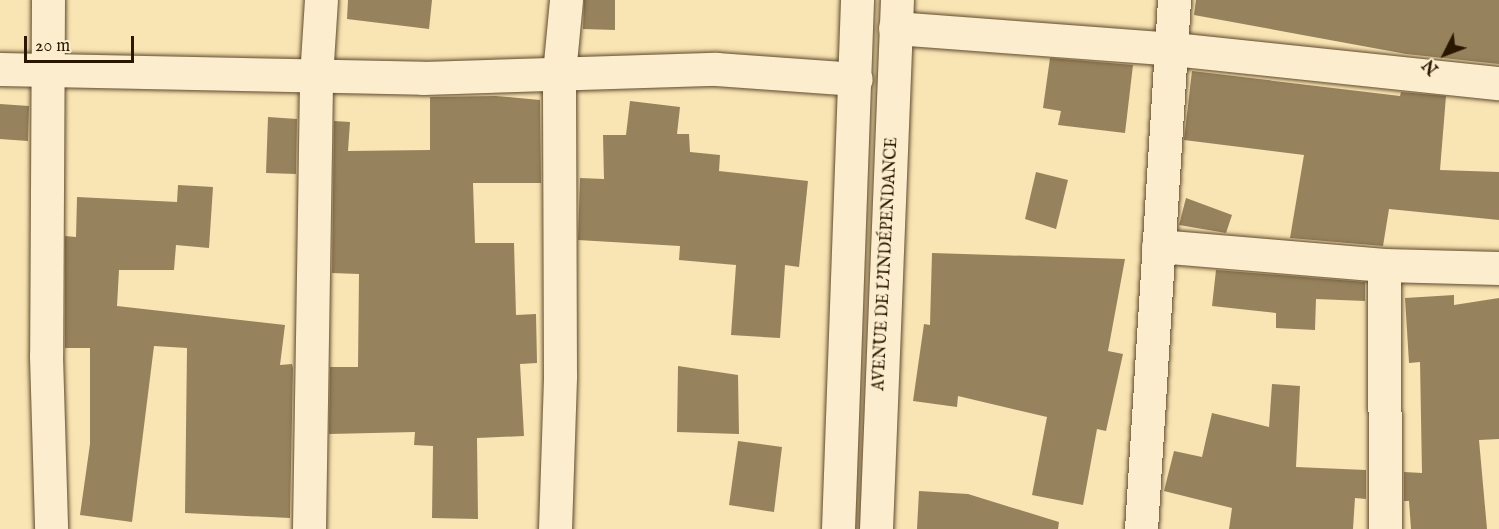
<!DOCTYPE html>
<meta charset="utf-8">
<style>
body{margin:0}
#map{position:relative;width:1499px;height:529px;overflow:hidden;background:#f9e4b3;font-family:"IM FELL English",serif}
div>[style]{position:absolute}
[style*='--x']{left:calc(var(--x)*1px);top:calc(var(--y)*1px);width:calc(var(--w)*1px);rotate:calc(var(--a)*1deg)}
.building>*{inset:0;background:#96825d}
.roads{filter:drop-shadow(0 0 2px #5e4a2d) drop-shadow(0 0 2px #5e4a2d)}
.minor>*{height:33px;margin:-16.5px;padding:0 16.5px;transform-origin:16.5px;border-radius:16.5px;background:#fbedce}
span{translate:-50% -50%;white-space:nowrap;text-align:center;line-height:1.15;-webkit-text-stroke:6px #fbedce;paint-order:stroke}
.street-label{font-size:16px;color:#2a1700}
.north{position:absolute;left:1415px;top:24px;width:60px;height:60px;-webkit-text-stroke:4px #fbedce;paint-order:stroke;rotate:228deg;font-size:16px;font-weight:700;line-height:24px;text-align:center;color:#2a1700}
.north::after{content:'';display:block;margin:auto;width:21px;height:27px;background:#2a1700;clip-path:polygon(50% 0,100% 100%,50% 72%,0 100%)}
.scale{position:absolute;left:24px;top:36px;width:110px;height:27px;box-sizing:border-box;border:3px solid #2a1700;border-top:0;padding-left:8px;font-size:18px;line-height:21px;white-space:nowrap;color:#2a1700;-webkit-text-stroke:4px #fbedce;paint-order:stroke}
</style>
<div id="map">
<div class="building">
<i style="clip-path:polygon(348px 0,432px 0,429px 29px,347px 19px)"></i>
<i style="clip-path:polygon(584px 0,615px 0,615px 30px,583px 29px)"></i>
<i style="clip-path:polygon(1196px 0,1499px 0,1499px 64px,1406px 54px,1194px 15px)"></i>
<i style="clip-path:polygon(1050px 58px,1133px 65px,1125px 133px,1058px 125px,1061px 111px,1043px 108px)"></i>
<i style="clip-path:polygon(1192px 71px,1400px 96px,1401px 92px,1446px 96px,1440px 170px,1499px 172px,1499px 220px,1389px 209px,1383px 246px,1290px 238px,1304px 155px,1184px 140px)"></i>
<i style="clip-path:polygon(496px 96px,540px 100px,541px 183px,473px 183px,475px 243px,514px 243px,516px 315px,536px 314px,537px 363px,520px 364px,524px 436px,477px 438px,478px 519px,432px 518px,433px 446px,414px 445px,415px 432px,329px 434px,330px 367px,358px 367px,359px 274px,332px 273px,334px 121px,350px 122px,348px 151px,430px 150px,430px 97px)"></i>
<i style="clip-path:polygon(630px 101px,680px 107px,677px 134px,689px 134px,690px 152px,720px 155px,719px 171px,808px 181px,799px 267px,785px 265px,780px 338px,731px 335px,736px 265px,679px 260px,680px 246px,578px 240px,580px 178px,604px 179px,603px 135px,626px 135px)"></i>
<i style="clip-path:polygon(0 104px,29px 106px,28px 141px,0 139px)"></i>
<i style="clip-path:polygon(268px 117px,297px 119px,296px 174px,266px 173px)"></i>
<i style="clip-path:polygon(1036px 172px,1068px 180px,1056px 229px,1025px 219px)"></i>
<i style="clip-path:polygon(178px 185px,213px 187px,209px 248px,176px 245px,174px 270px,119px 270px,117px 306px,285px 325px,280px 365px,292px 364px,293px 368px,290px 518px,185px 513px,187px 348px,154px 346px,132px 522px,80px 515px,90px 444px,90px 348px,65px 348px,65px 236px,76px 237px,77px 197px,177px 202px)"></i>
<i style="clip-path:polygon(1186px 198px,1232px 215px,1226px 233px,1179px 225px)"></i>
<i style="clip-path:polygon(932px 253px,1125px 259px,1108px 351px,1123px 354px,1106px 431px,1097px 429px,1083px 505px,1032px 495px,1047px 417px,958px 396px,957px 407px,913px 401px,924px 324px,930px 325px)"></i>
<i style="clip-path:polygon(1216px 270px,1365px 282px,1365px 301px,1316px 299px,1315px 330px,1276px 328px,1276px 313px,1212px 306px)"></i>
<i style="clip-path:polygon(1454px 295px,1454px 305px,1499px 298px,1499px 439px,1479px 440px,1487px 529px,1411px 529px,1409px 501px,1404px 501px,1404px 472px,1422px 473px,1420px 362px,1409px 363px,1405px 298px)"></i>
<i style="clip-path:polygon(678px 366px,738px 375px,739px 434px,677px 432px)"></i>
<i style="clip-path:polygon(1272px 384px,1300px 386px,1296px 467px,1366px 470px,1366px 499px,1355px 498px,1353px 529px,1229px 529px,1232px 508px,1164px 491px,1174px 451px,1202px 457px,1212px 413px,1269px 427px)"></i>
<i style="clip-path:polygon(738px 441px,782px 447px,774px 512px,729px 505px)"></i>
<i style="clip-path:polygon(919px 491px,968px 494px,1059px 522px,1058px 529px,917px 529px)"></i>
</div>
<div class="roads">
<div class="minor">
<i style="--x:48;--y:0;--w:356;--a:90.3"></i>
<i style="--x:46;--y:356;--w:173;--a:88.3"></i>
<i style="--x:895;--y:28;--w:279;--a:4.3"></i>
<i style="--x:1173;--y:49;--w:328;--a:6"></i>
<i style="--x:0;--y:69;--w:423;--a:1.2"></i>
<i style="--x:423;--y:78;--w:293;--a:-1.8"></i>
<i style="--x:716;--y:69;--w:140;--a:4.1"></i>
<i style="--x:1158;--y:246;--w:227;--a:4.8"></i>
<i style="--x:1384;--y:265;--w:115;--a:1.5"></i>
<i style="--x:1384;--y:265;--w:264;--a:89.8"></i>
<i style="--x:309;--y:529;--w:452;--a:-89.1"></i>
<i style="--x:316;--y:77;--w:77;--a:-86.3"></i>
<i style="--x:555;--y:529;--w:154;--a:-88.1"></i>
<i style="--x:560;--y:375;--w:302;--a:-90.2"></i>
<i style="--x:559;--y:73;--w:73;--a:-84.5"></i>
<i style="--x:838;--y:529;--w:529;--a:-87.94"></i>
<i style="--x:876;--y:529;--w:529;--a:-87.73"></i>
<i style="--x:1141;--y:529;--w:530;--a:-86.43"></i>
</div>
</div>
<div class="street-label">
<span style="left:886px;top:264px;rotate:-87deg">AVENUE DE L'INDÉPENDANCE</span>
</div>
<div class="north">N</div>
<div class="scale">20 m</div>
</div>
